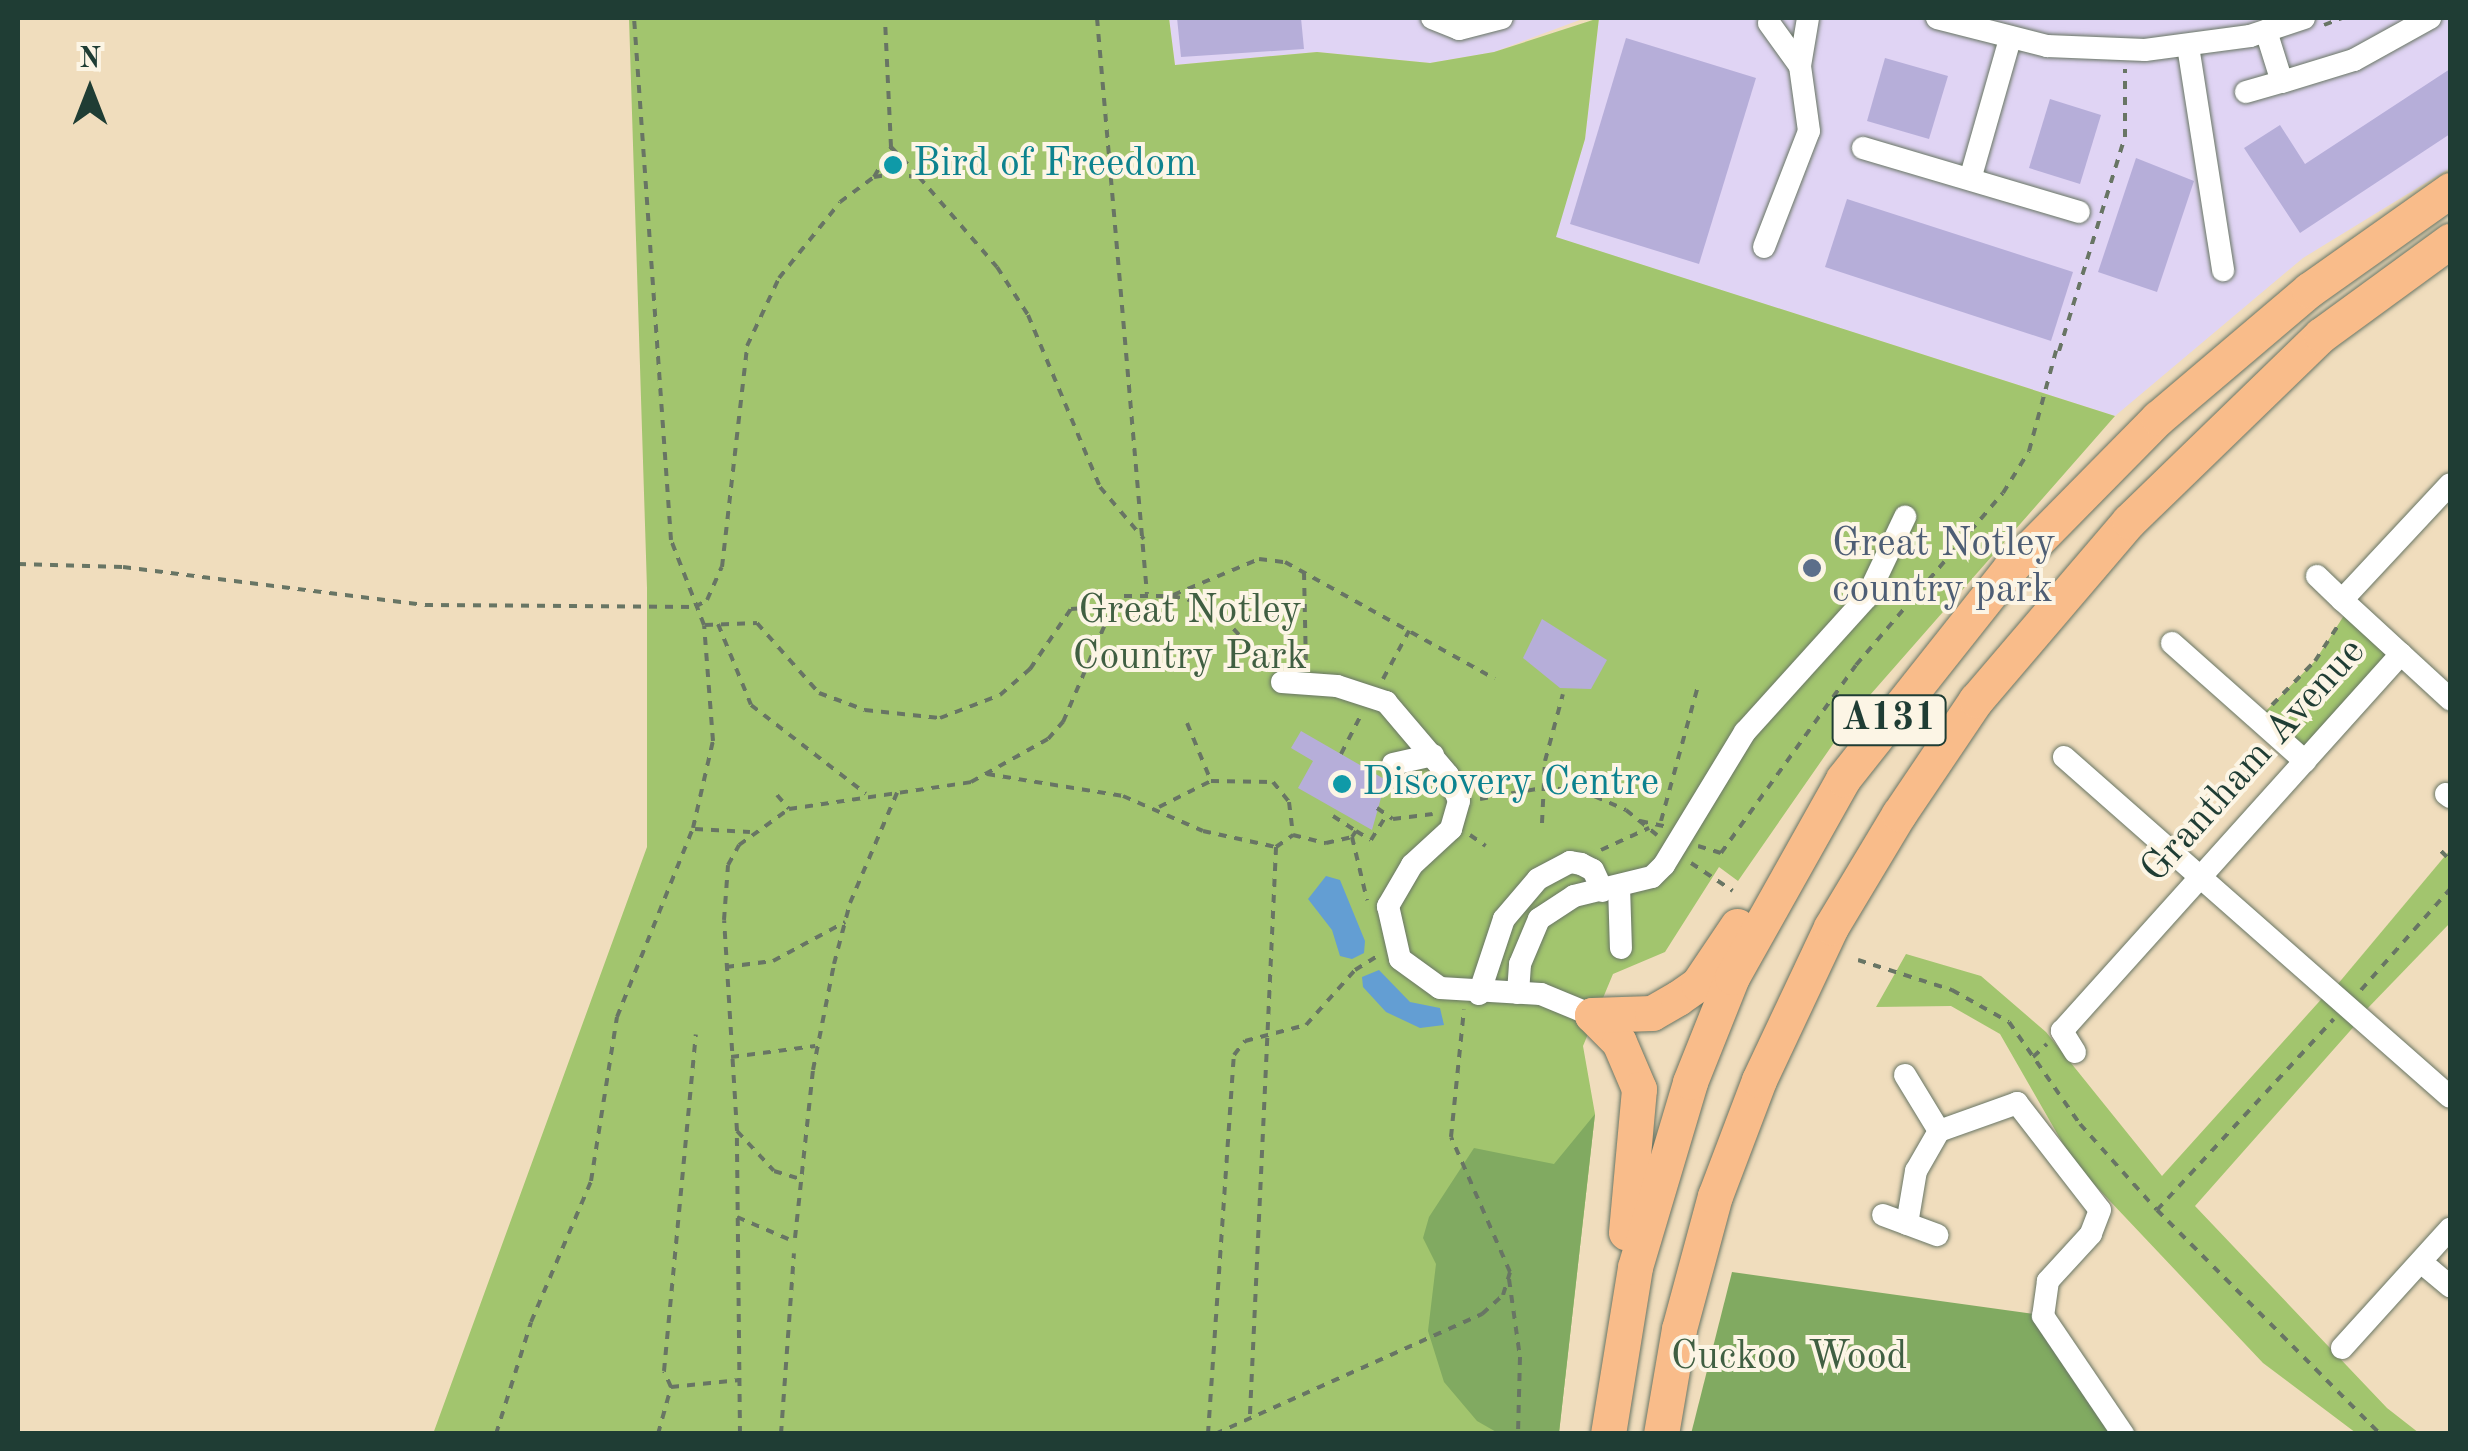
<!DOCTYPE html>
<style>
body{margin:0}
#map{position:relative;width:2468px;height:1451px;overflow:hidden;background:#f0ddbd;font-family:"Old Standard TT",serif}
div>[style]{position:absolute}
[style*='--x']{left:calc(var(--x)*1px);top:calc(var(--y)*1px);width:calc(var(--w)*1px);rotate:calc(var(--a)*1deg)}
.built>*{inset:0;background:#e0d4f4}
.green>*{inset:0;background:#a2c56e}
.forest>*{inset:0;background:#81aa61}
.water>*{inset:0;background:#639ed3}
.building>*{inset:0;background:#b6aed9}
.path>*{height:4px;margin-top:-2px;transform-origin:0;background:repeating-linear-gradient(90deg,#687564 0 8px,transparent 0 16px)}
.roads{filter:drop-shadow(0 0 2px #687564) drop-shadow(0 0 2px #687564)}
.minor>*{height:22px;margin:-11px;padding:0 11px;transform-origin:11px;border-radius:11px;background:#fff}
.highway>*{height:35px;margin:-17.5px;padding:0 17.5px;transform-origin:17.5px;border-radius:17.5px;background:#f9bc8a}
.dots>*{width:28px;height:28px;translate:-50% -50%;box-sizing:border-box;border:5px solid #fcf5e5;border-radius:50%}
span{translate:-50% -50%;white-space:nowrap;text-align:center;line-height:1.15;-webkit-text-stroke:8px #fcf5e5;paint-order:stroke}
.shield-label span{padding:2px 8px;background:#fcf5e5;border:2px solid;border-radius:8px;-webkit-text-stroke-width:0}
.shield-label{font-size:38px;color:#1f3d34;font-weight:700}
.culture-label{font-size:40px;color:#0d838f}
.left{translate:0 -50%;text-align:left}
.service-label{font-size:40px;color:#4e5e75}
.park-label{font-size:40px;color:#405f42}
.street-label{font-size:40px;color:#1f3d34}
.frame{position:absolute;inset:0;border:20px solid #1f3d34;pointer-events:none}
.north{position:absolute;left:40px;top:40px;width:100px;height:100px;-webkit-text-stroke:8px #fcf5e5;paint-order:stroke;rotate:0deg;font-size:28px;font-weight:700;line-height:40px;text-align:center;color:#1f3d34}
.north::after{content:'';display:block;margin:auto;width:35px;height:45px;background:#1f3d34;clip-path:polygon(50% 0,100% 100%,50% 72%,0 100%)}
</style>
<div id="map">
<div class="built">
<i style="clip-path:polygon(1169px 18px,1585px 18px,1494px 52px,1430px 63px,1317px 52px,1175px 65px)"></i>
<i style="clip-path:polygon(1599px 18px,2450px 18px,2450px 168px,2303px 258px,2115px 416px,1555px 237px,1585px 139px)"></i>
</div>
<div class="green">
<i style="clip-path:polygon(629px 18px,1169px 18px,1175px 65px,1317px 52px,1430px 63px,1494px 52px,1599px 18px,1585px 139px,1556px 237px,2115px 416px,1856px 711px,1738px 881px,1719px 867px,1665px 952px,1613px 974px,1583px 1046px,1595px 1114px,1559px 1433px,433px 1434px,647px 847px,647px 588px)"></i>
<i style="clip-path:polygon(2350px 606px,2401px 654px,2305px 761px,2258px 719px,2315px 661px)"></i>
<i style="clip-path:polygon(2450px 850px,2450px 923px,2365px 1011px,2337px 985px)"></i>
<i style="clip-path:polygon(1906px 954px,1981px 976px,2046px 1032px,2162px 1176px,2326px 994px,2357px 1023px,2195px 1206px,2387px 1408px,2419px 1433px,2356px 1433px,2263px 1363px,2074px 1163px,2000px 1034px,1951px 1006px,1876px 1007px)"></i>
</div>
<div class="forest">
<i style="clip-path:polygon(1595px 1114px,1559px 1433px,1498px 1433px,1477px 1421px,1444px 1382px,1428px 1331px,1436px 1264px,1423px 1238px,1429px 1217px,1474px 1148px,1554px 1164px)"></i>
<i style="clip-path:polygon(1732px 1272px,2041px 1315px,2118px 1434px,1691px 1434px)"></i>
</div>
<div class="water">
<i style="clip-path:polygon(1326px 876px,1340px 880px,1365px 941px,1364px 953px,1352px 959px,1340px 956px,1332px 930px,1308px 899px)"></i>
<i style="clip-path:polygon(1379px 970px,1410px 1002px,1440px 1008px,1444px 1025px,1420px 1028px,1386px 1012px,1363px 987px,1362px 977px)"></i>
</div>
<div class="building">
<i style="clip-path:polygon(1177px 18px,1301px 18px,1304px 49px,1181px 57px)"></i>
<i style="clip-path:polygon(1626px 38px,1756px 78px,1699px 264px,1570px 224px)"></i>
<i style="clip-path:polygon(1885px 58px,1948px 76px,1929px 139px,1867px 121px)"></i>
<i style="clip-path:polygon(2450px 69px,2450px 134px,2300px 233px,2244px 148px,2280px 125px,2305px 164px)"></i>
<i style="clip-path:polygon(2050px 99px,2101px 115px,2080px 184px,2029px 168px)"></i>
<i style="clip-path:polygon(2136px 158px,2194px 181px,2157px 292px,2098px 272px)"></i>
<i style="clip-path:polygon(1847px 199px,2073px 272px,2051px 341px,1825px 267px)"></i>
<i style="clip-path:polygon(1542px 619px,1607px 660px,1591px 689px,1560px 688px,1523px 658px)"></i>
<i style="clip-path:polygon(1301px 731px,1386px 780px,1372px 830px,1298px 788px,1313px 761px,1291px 748px)"></i>
</div>
<div class="path">
<i style="--x:1097;--y:18;--w:578;--a:85.04"></i>
<i style="--x:2324;--y:25;--w:19;--a:-21"></i>
<i style="--x:891;--y:147;--w:39;--a:46"></i>
<i style="--x:874;--y:177;--w:34;--a:-60"></i>
<i style="--x:891;--y:147;--w:129;--a:-92.7"></i>
<i style="--x:2059;--y:351;--w:224;--a:-72.9"></i>
<i style="--x:2125;--y:137;--w:68;--a:-90"></i>
<i style="--x:18;--y:564;--w:105;--a:1.6"></i>
<i style="--x:123;--y:567;--w:304;--a:7.2"></i>
<i style="--x:425;--y:605;--w:270;--a:0.4"></i>
<i style="--x:695;--y:607;--w:14;--a:-30"></i>
<i style="--x:707;--y:600;--w:36;--a:-66"></i>
<i style="--x:722;--y:567;--w:222;--a:-83.5"></i>
<i style="--x:747;--y:346;--w:75;--a:-64.8"></i>
<i style="--x:779;--y:278;--w:97;--a:-51.2"></i>
<i style="--x:840;--y:202;--w:42;--a:-36.3"></i>
<i style="--x:874;--y:177;--w:19;--a:-9"></i>
<i style="--x:893;--y:174;--w:26;--a:7"></i>
<i style="--x:919;--y:177;--w:119;--a:49.1"></i>
<i style="--x:997;--y:267;--w:57;--a:57.1"></i>
<i style="--x:1028;--y:315;--w:186;--a:67.3"></i>
<i style="--x:1100;--y:487;--w:68;--a:49.8"></i>
<i style="--x:1304;--y:572;--w:93;--a:88.8"></i>
<i style="--x:1173;--y:595;--w:93;--a:-22.7"></i>
<i style="--x:1259;--y:559;--w:26;--a:7"></i>
<i style="--x:1285;--y:562;--w:240;--a:29.1"></i>
<i style="--x:718;--y:624;--w:87;--a:67.8"></i>
<i style="--x:751;--y:705;--w:145;--a:37.7"></i>
<i style="--x:705;--y:625;--w:52;--a:-2.2"></i>
<i style="--x:757;--y:623;--w:94;--a:48.5"></i>
<i style="--x:819;--y:693;--w:49;--a:20.3"></i>
<i style="--x:865;--y:710;--w:75;--a:6.1"></i>
<i style="--x:940;--y:718;--w:64;--a:-21"></i>
<i style="--x:1000;--y:695;--w:40;--a:-41"></i>
<i style="--x:1030;--y:669;--w:73;--a:-55.7"></i>
<i style="--x:1071;--y:609;--w:42;--a:-4.1"></i>
<i style="--x:1383;--y:679;--w:55;--a:-61.6"></i>
<i style="--x:2272;--y:705;--w:62;--a:-45.7"></i>
<i style="--x:2315;--y:661;--w:44;--a:-57"></i>
<i style="--x:1187;--y:723;--w:63;--a:67.5"></i>
<i style="--x:1341;--y:754;--w:46;--a:-62.9"></i>
<i style="--x:987;--y:774;--w:138;--a:9.2"></i>
<i style="--x:1123;--y:796;--w:87;--a:23.6"></i>
<i style="--x:1203;--y:831;--w:75;--a:12.4"></i>
<i style="--x:777;--y:795;--w:18;--a:49"></i>
<i style="--x:1480;--y:799;--w:63;--a:-10.1"></i>
<i style="--x:1542;--y:788;--w:38;--a:3"></i>
<i style="--x:1580;--y:790;--w:50;--a:23.5"></i>
<i style="--x:1626;--y:810;--w:40;--a:39"></i>
<i style="--x:1159;--y:807;--w:58;--a:-26.6"></i>
<i style="--x:1211;--y:781;--w:62;--a:0.9"></i>
<i style="--x:1273;--y:782;--w:26;--a:51"></i>
<i style="--x:1289;--y:802;--w:33;--a:83"></i>
<i style="--x:1377;--y:808;--w:19;--a:35"></i>
<i style="--x:1393;--y:819;--w:40;--a:-7.1"></i>
<i style="--x:1333;--y:816;--w:27;--a:33"></i>
<i style="--x:1640;--y:821;--w:25;--a:12"></i>
<i style="--x:1661;--y:821;--w:140;--a:-74.7"></i>
<i style="--x:1542;--y:823;--w:62;--a:-87.2"></i>
<i style="--x:1545;--y:761;--w:69;--a:-75"></i>
<i style="--x:695;--y:829;--w:55;--a:3.1"></i>
<i style="--x:1470;--y:835;--w:19;--a:35"></i>
<i style="--x:1352;--y:837;--w:7;--a:-56"></i>
<i style="--x:1356;--y:831;--w:17;--a:31"></i>
<i style="--x:1371;--y:840;--w:31;--a:-58"></i>
<i style="--x:1698;--y:846;--w:24;--a:17"></i>
<i style="--x:1721;--y:853;--w:231;--a:-54.3"></i>
<i style="--x:1856;--y:665;--w:226;--a:-49.5"></i>
<i style="--x:2003;--y:493;--w:49;--a:-58.2"></i>
<i style="--x:2029;--y:451;--w:104;--a:-74.9"></i>
<i style="--x:1601;--y:850;--w:53;--a:-24.6"></i>
<i style="--x:2441;--y:851;--w:13;--a:45"></i>
<i style="--x:1691;--y:863;--w:50;--a:33.7"></i>
<i style="--x:1858;--y:960;--w:99;--a:17.7"></i>
<i style="--x:1952;--y:990;--w:65;--a:29.3"></i>
<i style="--x:2009;--y:1022;--w:124;--a:55.2"></i>
<i style="--x:2080;--y:1124;--w:115;--a:48.2"></i>
<i style="--x:2157;--y:1210;--w:316;--a:45.1"></i>
<i style="--x:726;--y:967;--w:47;--a:-7.3"></i>
<i style="--x:773;--y:961;--w:82;--a:-28.4"></i>
<i style="--x:2361;--y:990;--w:135;--a:-48.6"></i>
<i style="--x:731;--y:1057;--w:85;--a:-7.5"></i>
<i style="--x:2033;--y:1057;--w:19;--a:-43"></i>
<i style="--x:737;--y:1131;--w:54;--a:47.2"></i>
<i style="--x:774;--y:1171;--w:28;--a:17"></i>
<i style="--x:2157;--y:1210;--w:260;--a:-47.2"></i>
<i style="--x:737;--y:1217;--w:56;--a:23.3"></i>
<i style="--x:795;--y:1238;--w:169;--a:-83.9"></i>
<i style="--x:813;--y:1070;--w:108;--a:-78.8"></i>
<i style="--x:834;--y:964;--w:63;--a:-75.3"></i>
<i style="--x:850;--y:903;--w:120;--a:-66.9"></i>
<i style="--x:1509;--y:1279;--w:79;--a:82"></i>
<i style="--x:1520;--y:1357;--w:77;--a:91.5"></i>
<i style="--x:671;--y:1387;--w:69;--a:-5.8"></i>
<i style="--x:1250;--y:1414;--w:568;--a:-87.37"></i>
<i style="--x:1276;--y:847;--w:21;--a:-35"></i>
<i style="--x:1293;--y:835;--w:34;--a:14"></i>
<i style="--x:1326;--y:843;--w:27;--a:-13"></i>
<i style="--x:1352;--y:837;--w:65;--a:76.6"></i>
<i style="--x:496;--y:1434;--w:117;--a:-72.6"></i>
<i style="--x:531;--y:1322;--w:153;--a:-66.9"></i>
<i style="--x:591;--y:1181;--w:166;--a:-81"></i>
<i style="--x:617;--y:1017;--w:204;--a:-68.1"></i>
<i style="--x:693;--y:828;--w:89;--a:-77.1"></i>
<i style="--x:713;--y:741;--w:116;--a:-94.4"></i>
<i style="--x:704;--y:625;--w:91;--a:-111.2"></i>
<i style="--x:671;--y:540;--w:523;--a:-94.05"></i>
<i style="--x:658;--y:1434;--w:49;--a:-74.5"></i>
<i style="--x:671;--y:1387;--w:17;--a:-114"></i>
<i style="--x:664;--y:1371;--w:338;--a:-84.6"></i>
<i style="--x:740;--y:1434;--w:303;--a:-90.6"></i>
<i style="--x:737;--y:1131;--w:211;--a:-93.5"></i>
<i style="--x:724;--y:920;--w:55;--a:-85.8"></i>
<i style="--x:728;--y:865;--w:23;--a:-61"></i>
<i style="--x:739;--y:845;--w:62;--a:-35.8"></i>
<i style="--x:789;--y:809;--w:184;--a:-8.4"></i>
<i style="--x:971;--y:782;--w:88;--a:-29.2"></i>
<i style="--x:1048;--y:739;--w:23;--a:-49"></i>
<i style="--x:1063;--y:722;--w:126;--a:-66.7"></i>
<i style="--x:1113;--y:606;--w:15;--a:-42"></i>
<i style="--x:1124;--y:596;--w:48;--a:0"></i>
<i style="--x:1172;--y:596;--w:41;--a:12.7"></i>
<i style="--x:1212;--y:605;--w:85;--a:47.9"></i>
<i style="--x:781;--y:1434;--w:181;--a:-85.9"></i>
<i style="--x:1208;--y:1434;--w:380;--a:-86.1"></i>
<i style="--x:1234;--y:1055;--w:18;--a:-52"></i>
<i style="--x:1245;--y:1041;--w:63;--a:-14.7"></i>
<i style="--x:1306;--y:1025;--w:74;--a:-48.3"></i>
<i style="--x:1355;--y:970;--w:26;--a:-32"></i>
<i style="--x:1215;--y:1434;--w:293;--a:-24.2"></i>
<i style="--x:1482;--y:1314;--w:28;--a:-42"></i>
<i style="--x:1503;--y:1295;--w:24;--a:-73"></i>
<i style="--x:1510;--y:1272;--w:147;--a:-113.6"></i>
<i style="--x:1451;--y:1137;--w:128;--a:-84.2"></i>
</div>
<div class="roads">
<div class="minor">
<i style="--x:1432;--y:18;--w:29;--a:22"></i>
<i style="--x:1459;--y:29;--w:44;--a:-14.3"></i>
<i style="--x:1937;--y:18;--w:114;--a:14.3"></i>
<i style="--x:2047;--y:46;--w:98;--a:2.3"></i>
<i style="--x:2145;--y:50;--w:106;--a:-7.6"></i>
<i style="--x:2250;--y:36;--w:57;--a:-18.4"></i>
<i style="--x:1769;--y:23;--w:53;--a:54.2"></i>
<i style="--x:2266;--y:31;--w:53;--a:72.6"></i>
<i style="--x:2282;--y:82;--w:75;--a:-17"></i>
<i style="--x:2354;--y:60;--w:87;--a:-28.9"></i>
<i style="--x:2188;--y:46;--w:227;--a:81.1"></i>
<i style="--x:2246;--y:92;--w:37;--a:-16"></i>
<i style="--x:1863;--y:148;--w:225;--a:16.5"></i>
<i style="--x:1971;--y:176;--w:142;--a:-74.1"></i>
<i style="--x:1764;--y:247;--w:124;--a:-68.8"></i>
<i style="--x:1809;--y:131;--w:66;--a:-97.9"></i>
<i style="--x:1800;--y:66;--w:49;--a:-80.5"></i>
<i style="--x:2317;--y:576;--w:35;--a:44"></i>
<i style="--x:2172;--y:643;--w:178;--a:41.6"></i>
<i style="--x:2401;--y:654;--w:67;--a:42.6"></i>
<i style="--x:1282;--y:682;--w:55;--a:4.2"></i>
<i style="--x:1337;--y:686;--w:52;--a:18.1"></i>
<i style="--x:1386;--y:702;--w:96;--a:49.7"></i>
<i style="--x:1448;--y:775;--w:28;--a:67"></i>
<i style="--x:1459;--y:801;--w:29;--a:106"></i>
<i style="--x:1451;--y:829;--w:53;--a:137.3"></i>
<i style="--x:1412;--y:865;--w:48;--a:120.3"></i>
<i style="--x:1388;--y:906;--w:54;--a:77.2"></i>
<i style="--x:1400;--y:959;--w:49;--a:35.9"></i>
<i style="--x:1440;--y:988;--w:101;--a:3.4"></i>
<i style="--x:1541;--y:994;--w:55;--a:22.4"></i>
<i style="--x:2064;--y:757;--w:514;--a:41.37"></i>
<i style="--x:1393;--y:764;--w:41;--a:-12.7"></i>
<i style="--x:2446;--y:794;--w:5;--a:37"></i>
<i style="--x:1619;--y:886;--w:62;--a:88.2"></i>
<i style="--x:1518;--y:993;--w:29;--a:-86"></i>
<i style="--x:1520;--y:964;--w:49;--a:-67.1"></i>
<i style="--x:1539;--y:919;--w:42;--a:-33.3"></i>
<i style="--x:1574;--y:896;--w:80;--a:-13.7"></i>
<i style="--x:1652;--y:877;--w:17;--a:-45"></i>
<i style="--x:1664;--y:865;--w:156;--a:-58.7"></i>
<i style="--x:1745;--y:732;--w:182;--a:-47.9"></i>
<i style="--x:1867;--y:597;--w:89;--a:-64.6"></i>
<i style="--x:1479;--y:994;--w:79;--a:-71.6"></i>
<i style="--x:1504;--y:919;--w:52;--a:-49.6"></i>
<i style="--x:1538;--y:879;--w:36;--a:-28"></i>
<i style="--x:1570;--y:862;--w:11;--a:10"></i>
<i style="--x:1581;--y:864;--w:13;--a:27"></i>
<i style="--x:1593;--y:870;--w:23;--a:65"></i>
<i style="--x:2075;--y:1052;--w:25;--a:-122"></i>
<i style="--x:2062;--y:1031;--w:507;--a:-48.04"></i>
<i style="--x:2401;--y:654;--w:80;--a:-137.5"></i>
<i style="--x:2342;--y:600;--w:158;--a:-47"></i>
<i style="--x:1905;--y:1075;--w:66;--a:58.7"></i>
<i style="--x:1883;--y:1215;--w:58;--a:20.3"></i>
<i style="--x:1907;--y:1224;--w:54;--a:-80.4"></i>
<i style="--x:1916;--y:1171;--w:46;--a:-60.1"></i>
<i style="--x:1939;--y:1131;--w:83;--a:-19.7"></i>
<i style="--x:2017;--y:1103;--w:135;--a:52.2"></i>
<i style="--x:2100;--y:1210;--w:26;--a:111"></i>
<i style="--x:2091;--y:1234;--w:64;--a:132.5"></i>
<i style="--x:2048;--y:1281;--w:35;--a:98"></i>
<i style="--x:2043;--y:1316;--w:143;--a:55.9"></i>
<i style="--x:2421;--y:1262;--w:38;--a:40"></i>
<i style="--x:2342;--y:1348;--w:161;--a:-47.8"></i>
</div>
<div class="highway">
<i style="--x:1592;--y:1015;--w:38;--a:45"></i>
<i style="--x:1619;--y:1042;--w:51;--a:66.9"></i>
<i style="--x:1639;--y:1089;--w:144;--a:95.2"></i>
<i style="--x:1592;--y:1015;--w:60;--a:-1.9"></i>
<i style="--x:1652;--y:1013;--w:30;--a:-30"></i>
<i style="--x:1678;--y:998;--w:24;--a:-35"></i>
<i style="--x:1698;--y:984;--w:70;--a:-56.1"></i>
<i style="--x:1608;--y:1434;--w:169;--a:-80.8"></i>
<i style="--x:1635;--y:1267;--w:193;--a:-73.4"></i>
<i style="--x:1690;--y:1082;--w:113;--a:-68.2"></i>
<i style="--x:1732;--y:977;--w:227;--a:-60.7"></i>
<i style="--x:1843;--y:779;--w:269;--a:-51.6"></i>
<i style="--x:2010;--y:568;--w:211;--a:-45.4"></i>
<i style="--x:2158;--y:418;--w:198;--a:-40.3"></i>
<i style="--x:2309;--y:290;--w:173;--a:-35.3"></i>
<i style="--x:1661;--y:1434;--w:107;--a:-80.3"></i>
<i style="--x:1679;--y:1329;--w:138;--a:-74.9"></i>
<i style="--x:1715;--y:1196;--w:124;--a:-69.2"></i>
<i style="--x:1759;--y:1080;--w:169;--a:-64.8"></i>
<i style="--x:1831;--y:927;--w:132;--a:-59"></i>
<i style="--x:1899;--y:814;--w:138;--a:-56"></i>
<i style="--x:1976;--y:700;--w:235;--a:-49.5"></i>
<i style="--x:2129;--y:521;--w:267;--a:-44.1"></i>
<i style="--x:2321;--y:335;--w:160;--a:-36.1"></i>
</div>
</div>
<div class="dots">
<i style="left:893px;top:165px;background:#0f9aa8"></i>
<i style="left:1812px;top:568px;background:#5c6f8a"></i>
<i style="left:1342px;top:784px;background:#0f9aa8"></i>
</div>
<div class="shield-label">
<span style="left:1889px;top:720px">A131</span>
</div>
<div class="culture-label">
<span class="left" style="left:913px;top:165px">Bird of Freedom</span>
<span class="left" style="left:1362px;top:784px">Discovery Centre</span>
</div>
<div class="service-label">
<span class="left" style="left:1832px;top:568px">Great Notley<br>country park</span>
</div>
<div class="park-label">
<span style="left:1190px;top:635px">Great Notley<br>Country Park</span>
<span style="left:1789px;top:1358px">Cuckoo Wood</span>
</div>
<div class="street-label">
<span style="left:2254px;top:761px;rotate:-48deg">Grantham Avenue</span>
</div>
<div class="frame"></div>
<div class="north">N</div>
</div>
